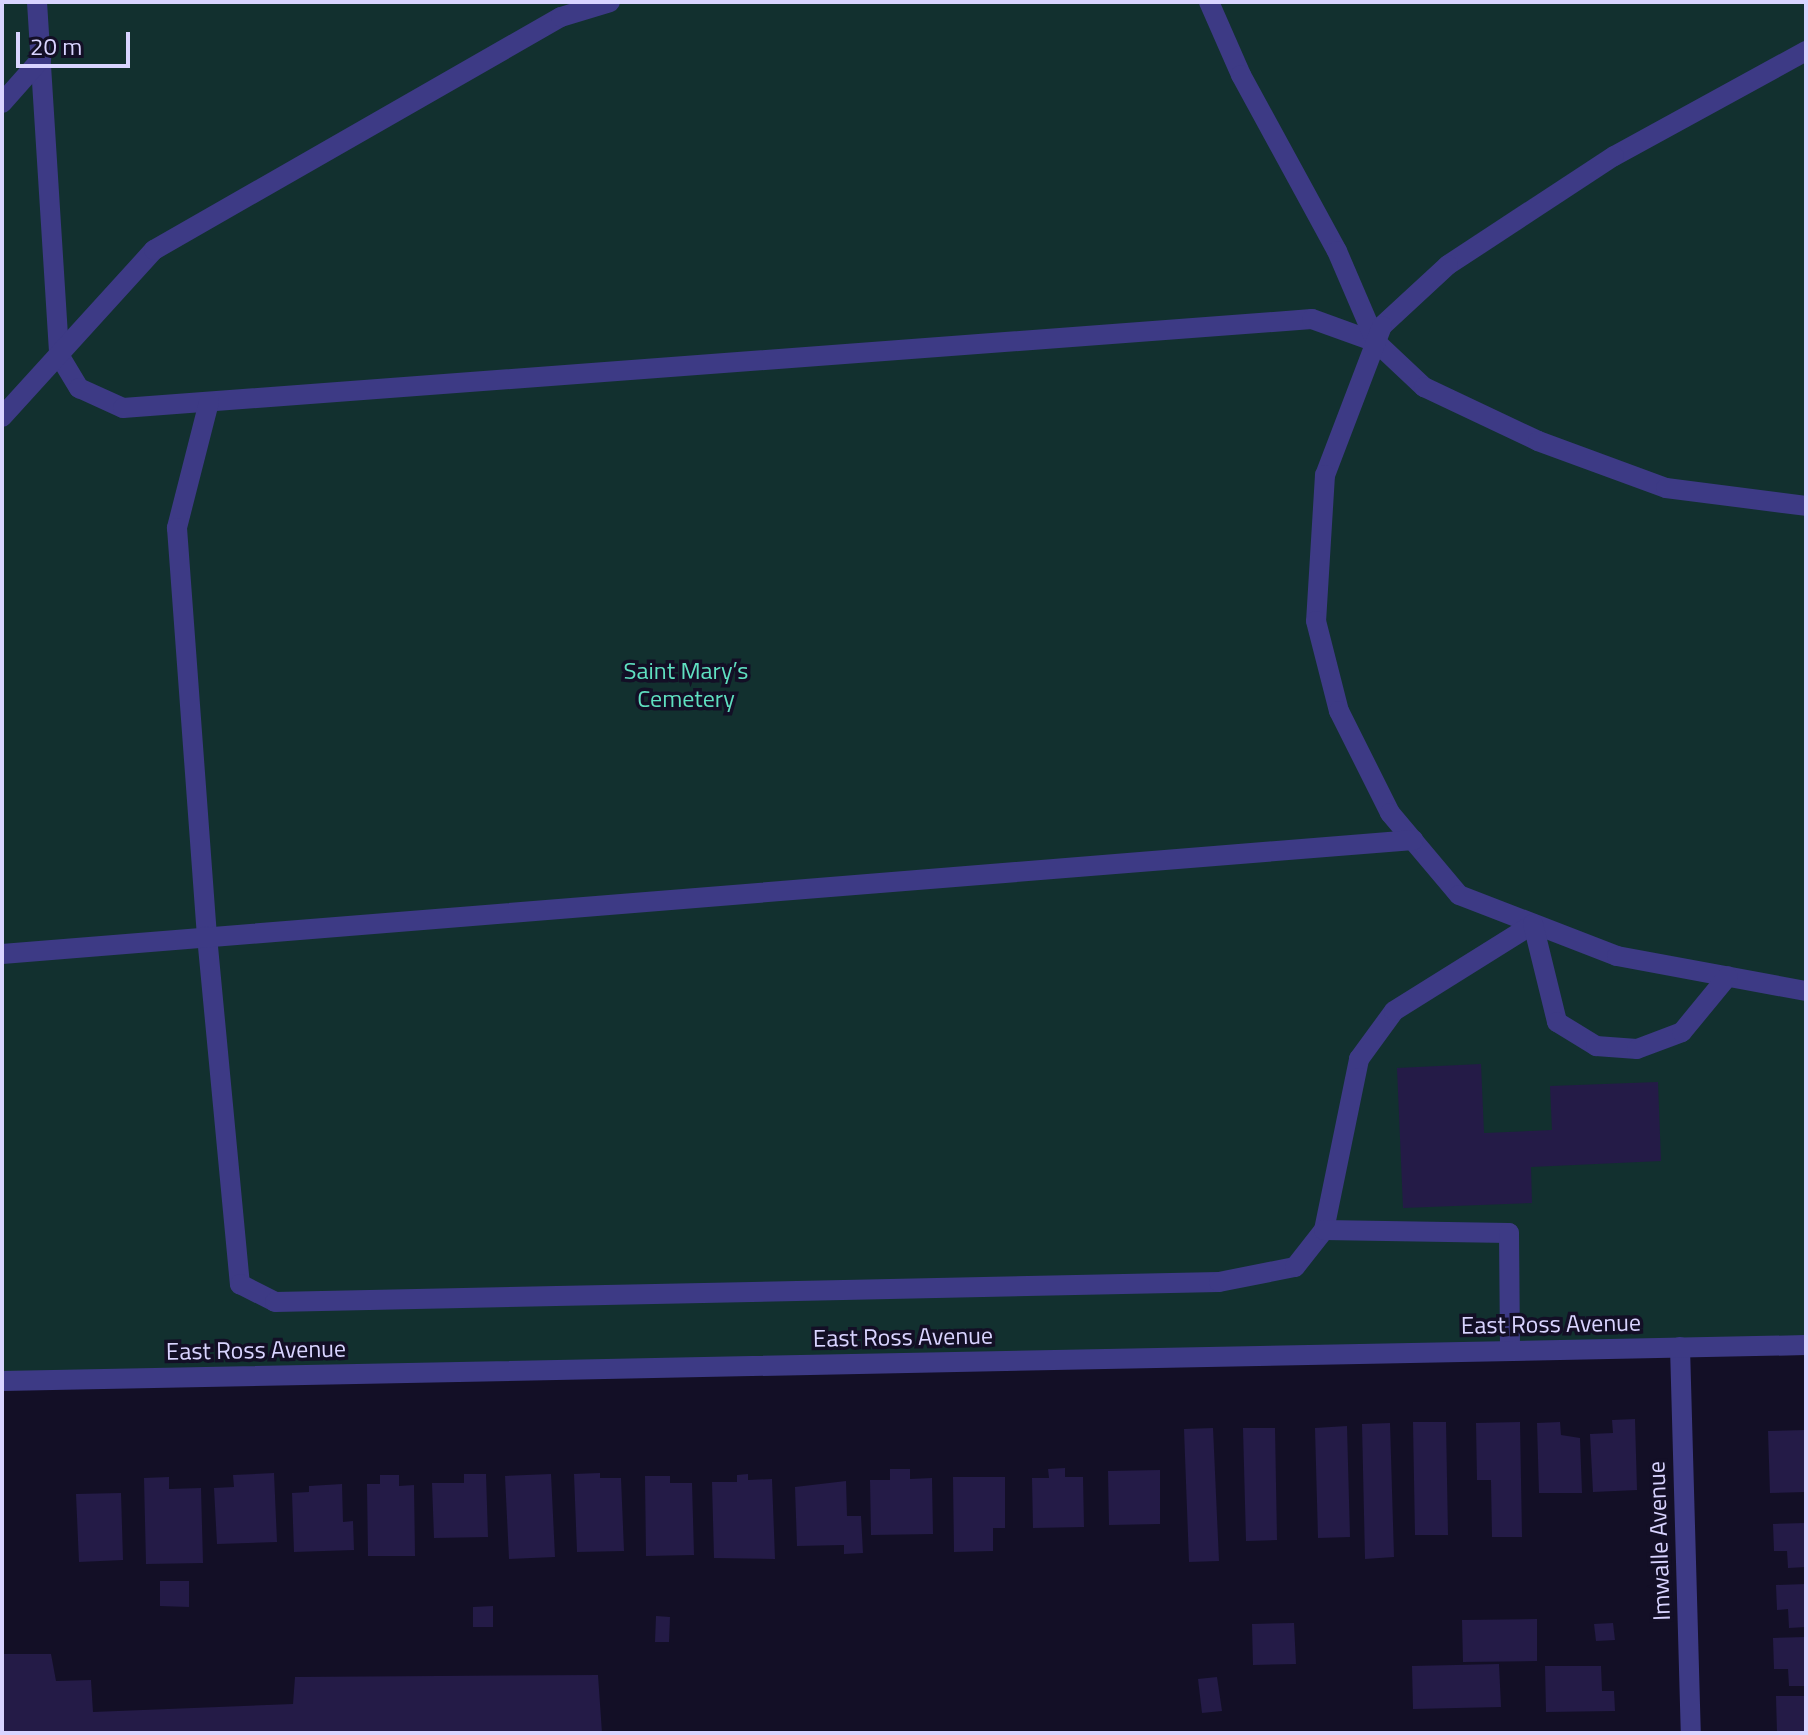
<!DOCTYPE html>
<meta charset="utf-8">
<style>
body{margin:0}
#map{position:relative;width:1808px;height:1735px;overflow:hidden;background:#130f26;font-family:"Titillium Web",sans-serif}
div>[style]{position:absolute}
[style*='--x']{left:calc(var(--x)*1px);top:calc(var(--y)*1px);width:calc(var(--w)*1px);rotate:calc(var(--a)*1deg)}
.green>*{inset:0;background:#12302f}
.building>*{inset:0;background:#241b47}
.minor>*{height:20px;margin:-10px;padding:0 10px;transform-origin:10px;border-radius:10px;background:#3d3a85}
span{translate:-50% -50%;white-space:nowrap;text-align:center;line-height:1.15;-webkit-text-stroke:7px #130f26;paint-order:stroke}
.park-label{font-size:24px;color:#5fe0c0}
.street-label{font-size:24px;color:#d9d4ff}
.frame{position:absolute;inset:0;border:4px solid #d9d4ff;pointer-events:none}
.scale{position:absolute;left:16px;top:32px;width:114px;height:36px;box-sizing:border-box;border:4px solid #d9d4ff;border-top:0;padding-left:10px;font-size:24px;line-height:28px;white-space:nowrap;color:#d9d4ff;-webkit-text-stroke:6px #130f26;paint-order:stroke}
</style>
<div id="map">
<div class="green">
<i style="clip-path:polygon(2px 2px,1806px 2px,1806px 1345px,2px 1381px)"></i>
</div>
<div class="building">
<i style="clip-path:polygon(1481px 1064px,1484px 1133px,1552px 1130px,1550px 1086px,1658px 1082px,1661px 1161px,1531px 1167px,1532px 1203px,1403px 1208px,1397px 1068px)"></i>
<i style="clip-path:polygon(1635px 1419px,1637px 1490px,1593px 1492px,1590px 1434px,1613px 1433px,1612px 1420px)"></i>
<i style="clip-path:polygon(1413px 1422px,1446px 1422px,1448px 1535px,1415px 1535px)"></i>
<i style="clip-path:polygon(1520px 1422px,1522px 1537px,1492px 1537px,1491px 1480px,1477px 1480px,1476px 1423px)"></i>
<i style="clip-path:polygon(1560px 1422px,1561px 1435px,1580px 1438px,1582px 1493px,1539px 1493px,1537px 1423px)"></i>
<i style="clip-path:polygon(1390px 1423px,1394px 1557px,1365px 1559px,1362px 1424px)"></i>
<i style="clip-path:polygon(1347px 1426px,1350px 1537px,1318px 1538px,1315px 1428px)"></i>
<i style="clip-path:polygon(1213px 1428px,1219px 1561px,1189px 1562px,1184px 1429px)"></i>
<i style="clip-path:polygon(1243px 1428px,1275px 1428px,1277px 1540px,1246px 1541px)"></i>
<i style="clip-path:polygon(1806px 1430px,1806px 1492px,1770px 1493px,1768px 1431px)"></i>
<i style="clip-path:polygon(1065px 1468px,1065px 1477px,1083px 1477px,1084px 1527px,1033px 1528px,1032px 1478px,1049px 1478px,1048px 1469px)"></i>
<i style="clip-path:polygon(890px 1469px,910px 1469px,910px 1479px,932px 1478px,933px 1534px,871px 1535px,870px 1480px,890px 1480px)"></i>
<i style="clip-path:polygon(1160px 1470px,1160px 1524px,1109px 1525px,1108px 1471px)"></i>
<i style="clip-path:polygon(274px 1473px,277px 1542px,217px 1544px,214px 1488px,234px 1487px,233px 1475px)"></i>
<i style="clip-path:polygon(600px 1473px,600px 1478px,621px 1478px,624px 1551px,577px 1552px,574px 1474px)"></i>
<i style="clip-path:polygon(464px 1474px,486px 1474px,488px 1537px,434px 1538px,432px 1483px,464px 1483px)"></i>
<i style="clip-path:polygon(551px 1474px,555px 1557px,509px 1559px,505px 1476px)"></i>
<i style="clip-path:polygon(748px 1474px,748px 1480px,772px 1479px,775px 1559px,714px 1558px,712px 1482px,737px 1482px,737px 1475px)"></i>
<i style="clip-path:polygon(380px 1475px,399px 1475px,399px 1486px,414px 1485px,415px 1556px,368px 1556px,367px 1484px,380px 1484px)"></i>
<i style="clip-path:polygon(645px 1476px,670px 1476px,670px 1483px,692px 1483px,694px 1555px,646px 1556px)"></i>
<i style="clip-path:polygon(169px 1477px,169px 1489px,201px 1488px,203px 1563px,146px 1564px,144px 1478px)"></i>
<i style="clip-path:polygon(953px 1477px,1005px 1477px,1005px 1528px,993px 1528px,993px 1551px,954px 1552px)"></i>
<i style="clip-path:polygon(846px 1481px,847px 1516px,861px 1516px,863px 1553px,844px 1554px,844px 1545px,797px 1546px,795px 1487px)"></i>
<i style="clip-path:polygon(342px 1484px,343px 1522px,353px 1521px,354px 1550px,294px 1552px,292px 1493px,309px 1492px,309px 1486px)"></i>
<i style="clip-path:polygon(121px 1493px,123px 1560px,79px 1562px,76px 1494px)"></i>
<i style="clip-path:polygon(1806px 1523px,1806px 1567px,1788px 1568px,1787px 1551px,1774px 1551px,1773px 1524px)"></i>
<i style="clip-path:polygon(160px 1581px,189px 1581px,189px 1607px,160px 1606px)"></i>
<i style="clip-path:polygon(1806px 1584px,1806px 1627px,1789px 1628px,1788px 1609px,1777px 1610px,1776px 1585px)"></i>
<i style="clip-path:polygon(493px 1606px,493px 1627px,473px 1627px,473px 1607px)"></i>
<i style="clip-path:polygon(656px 1616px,670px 1617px,669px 1642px,655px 1642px)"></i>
<i style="clip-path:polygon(1537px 1619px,1537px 1661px,1463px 1662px,1462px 1620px)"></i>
<i style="clip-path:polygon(1294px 1623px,1296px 1664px,1253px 1665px,1252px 1624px)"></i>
<i style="clip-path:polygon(1613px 1623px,1615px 1640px,1596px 1641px,1594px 1624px)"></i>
<i style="clip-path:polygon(1806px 1637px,1806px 1686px,1789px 1686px,1788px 1669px,1774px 1669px,1773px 1638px)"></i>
<i style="clip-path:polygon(2px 1654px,51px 1654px,56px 1681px,91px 1680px,93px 1712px,293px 1704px,295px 1677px,598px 1675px,602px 1733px,2px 1733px)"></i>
<i style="clip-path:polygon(1499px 1664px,1501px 1707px,1413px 1709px,1412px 1666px)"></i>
<i style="clip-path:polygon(1545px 1666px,1601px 1666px,1602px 1691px,1614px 1691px,1615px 1711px,1546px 1712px)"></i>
<i style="clip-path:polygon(1217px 1677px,1222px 1711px,1202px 1713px,1198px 1679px)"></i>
<i style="clip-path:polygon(1776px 1696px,1806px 1696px,1806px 1733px,1777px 1733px)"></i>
</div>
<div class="minor">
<i style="--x:37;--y:2;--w:354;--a:86.4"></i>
<i style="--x:59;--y:355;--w:39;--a:59"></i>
<i style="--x:79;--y:388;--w:48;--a:24.4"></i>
<i style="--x:123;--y:408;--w:1192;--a:-4.28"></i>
<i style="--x:1312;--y:319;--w:68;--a:19.8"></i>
<i style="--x:1376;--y:342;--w:66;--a:43.2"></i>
<i style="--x:1424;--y:387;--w:126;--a:25.3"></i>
<i style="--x:1538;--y:441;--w:136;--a:20.2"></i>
<i style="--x:1666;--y:488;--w:141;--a:7.3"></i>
<i style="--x:1209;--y:2;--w:80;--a:66.3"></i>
<i style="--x:1241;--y:75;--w:200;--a:61.4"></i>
<i style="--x:1337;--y:251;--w:99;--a:66.8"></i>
<i style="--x:1806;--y:51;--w:219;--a:151.3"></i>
<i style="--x:1614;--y:156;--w:199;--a:146.7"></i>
<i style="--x:1448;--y:265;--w:90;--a:137.3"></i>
<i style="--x:1382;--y:326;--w:160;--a:110.9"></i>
<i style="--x:1325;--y:475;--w:146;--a:93.5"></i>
<i style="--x:1316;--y:621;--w:93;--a:75.7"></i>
<i style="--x:1339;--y:711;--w:114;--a:63.4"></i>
<i style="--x:1390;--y:813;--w:107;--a:49.9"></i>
<i style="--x:1459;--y:895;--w:169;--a:21.1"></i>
<i style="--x:1617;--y:956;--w:192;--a:10.5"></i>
<i style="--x:2;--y:103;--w:59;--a:-48.4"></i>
<i style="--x:209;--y:402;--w:130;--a:104.3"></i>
<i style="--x:177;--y:528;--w:409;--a:85.8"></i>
<i style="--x:207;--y:936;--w:350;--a:84.6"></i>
<i style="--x:240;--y:1284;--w:39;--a:27"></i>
<i style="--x:275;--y:1302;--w:944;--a:-1.21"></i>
<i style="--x:1219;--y:1282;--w:77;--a:-11.2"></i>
<i style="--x:1295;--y:1267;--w:47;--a:-51.9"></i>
<i style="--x:1324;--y:1230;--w:175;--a:-78.4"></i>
<i style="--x:1359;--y:1059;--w:59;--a:-53.9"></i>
<i style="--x:1394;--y:1011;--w:164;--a:-32"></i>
<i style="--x:1533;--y:924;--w:101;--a:76.2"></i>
<i style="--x:1557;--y:1022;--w:46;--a:31.6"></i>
<i style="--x:1596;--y:1046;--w:41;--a:4.2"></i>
<i style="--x:1637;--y:1049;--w:48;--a:-20.7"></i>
<i style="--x:1682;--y:1032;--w:72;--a:-50.6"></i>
<i style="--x:2;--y:417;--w:226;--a:-47.7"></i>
<i style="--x:154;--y:250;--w:469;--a:-29.8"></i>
<i style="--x:561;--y:17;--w:51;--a:-17"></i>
<i style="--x:2;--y:954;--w:1416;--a:-4.62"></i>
<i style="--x:1324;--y:1230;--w:185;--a:0.9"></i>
<i style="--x:1509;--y:1233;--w:117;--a:89.5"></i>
<i style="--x:1680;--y:1347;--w:386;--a:88.4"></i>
<i style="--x:2;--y:1381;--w:1804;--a:-1.14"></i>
</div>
<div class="park-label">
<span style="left:686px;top:685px">Saint Mary’s<br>Cemetery</span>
</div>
<div class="street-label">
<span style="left:1551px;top:1324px;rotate:-1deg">East Ross Avenue</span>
<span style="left:903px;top:1337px;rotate:-1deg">East Ross Avenue</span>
<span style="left:256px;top:1350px;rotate:-1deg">East Ross Avenue</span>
<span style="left:1659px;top:1541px;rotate:-92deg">Imwalle Avenue</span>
</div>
<div class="frame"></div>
<div class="scale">20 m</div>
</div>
